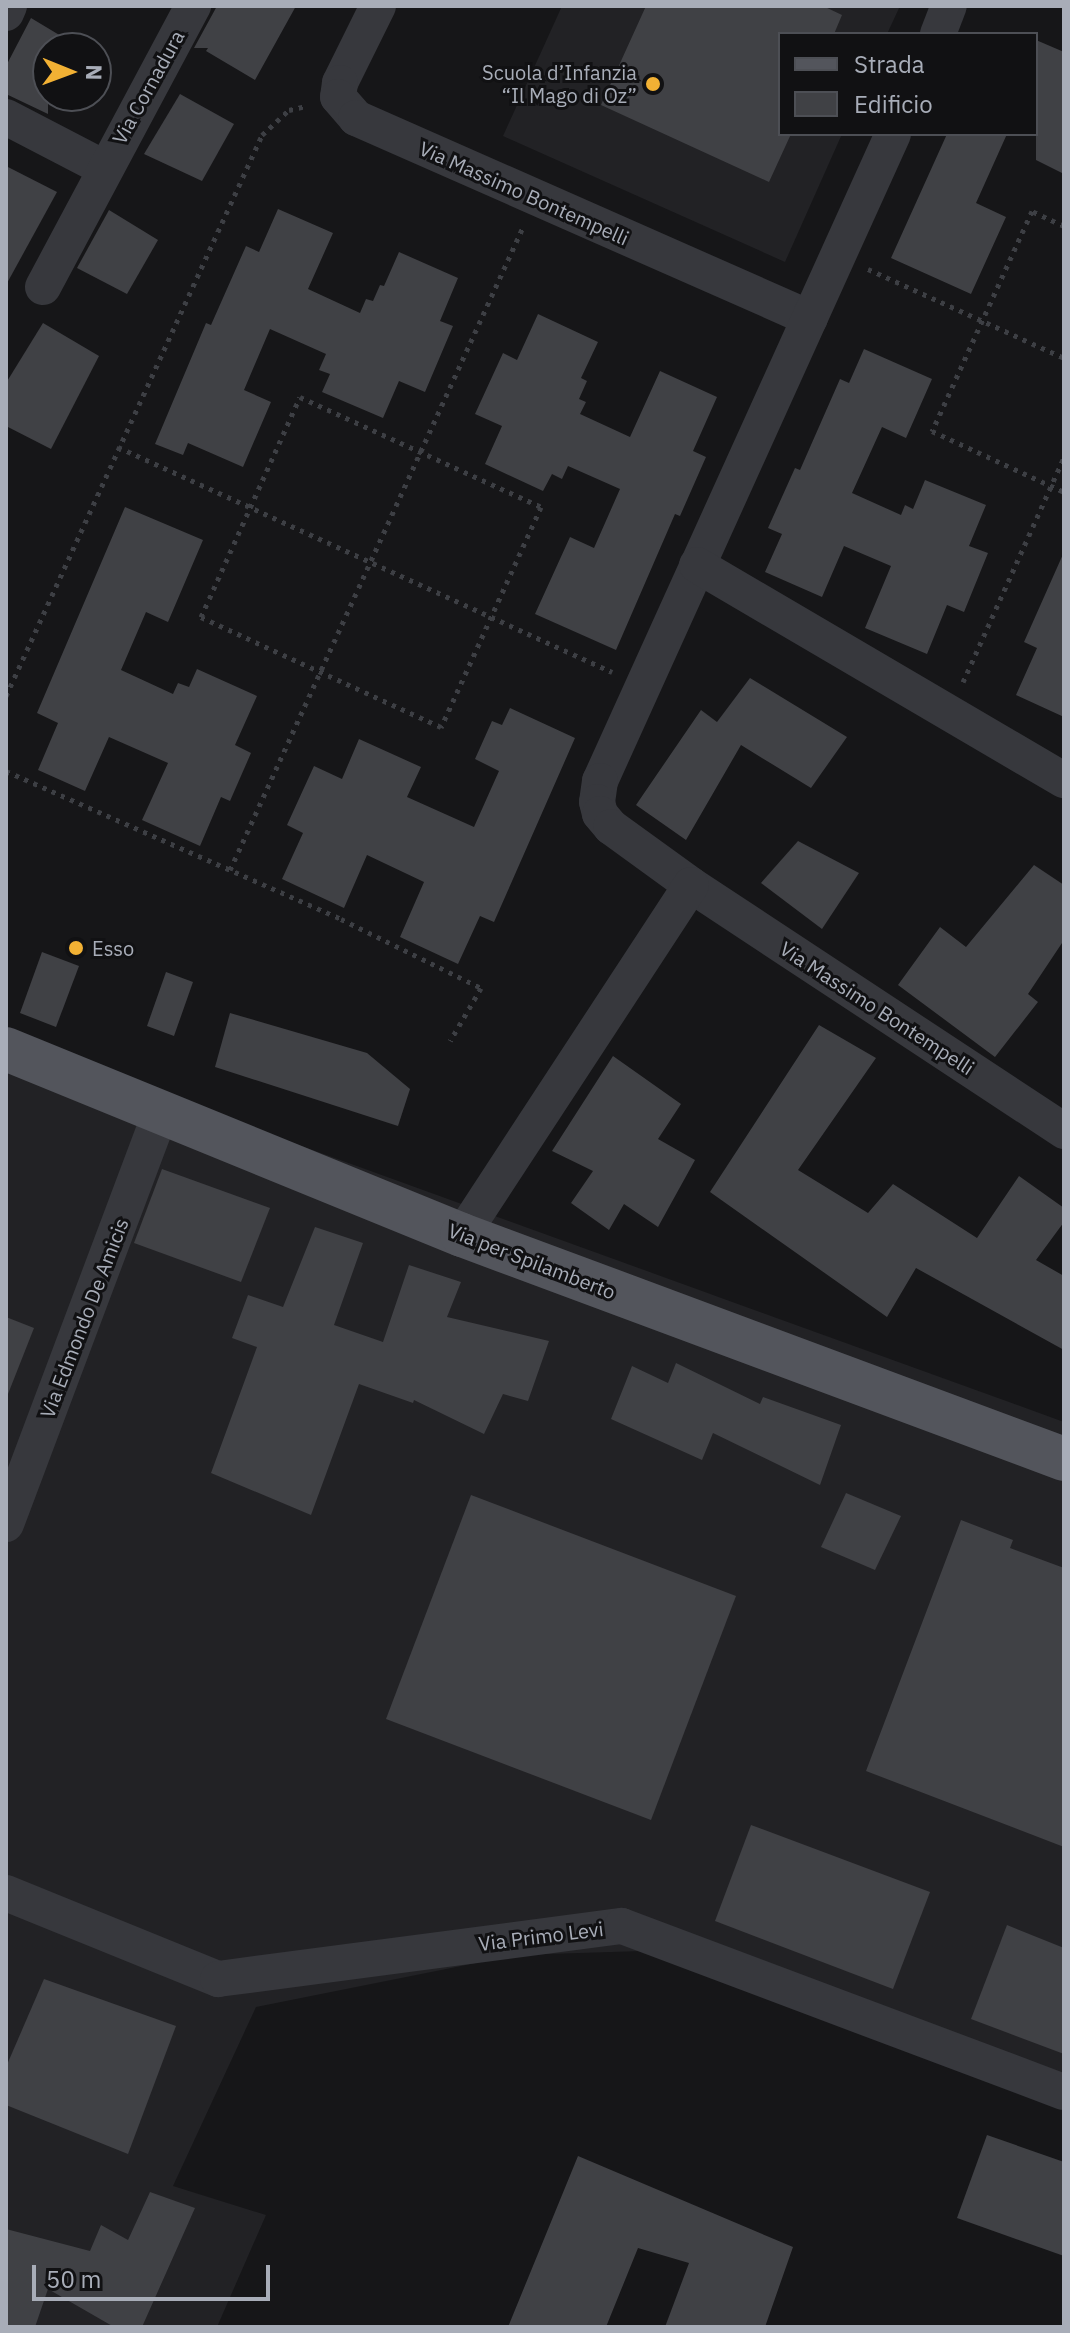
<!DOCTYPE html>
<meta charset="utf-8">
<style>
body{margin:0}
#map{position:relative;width:1070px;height:2333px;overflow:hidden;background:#161618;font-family:"IBM Plex Sans",sans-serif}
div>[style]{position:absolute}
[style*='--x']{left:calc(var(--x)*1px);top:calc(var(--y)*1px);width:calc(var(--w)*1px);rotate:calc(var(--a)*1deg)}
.built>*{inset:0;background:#222225}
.building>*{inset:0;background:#404145}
.path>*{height:5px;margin-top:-2.5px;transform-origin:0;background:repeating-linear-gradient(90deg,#3d3f44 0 4px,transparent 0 10px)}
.minor>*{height:36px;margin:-18px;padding:0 18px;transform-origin:18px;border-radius:18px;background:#37383d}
.major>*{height:44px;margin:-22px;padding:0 22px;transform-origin:22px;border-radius:22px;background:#53555c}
.dots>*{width:22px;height:22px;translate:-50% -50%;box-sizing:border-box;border:4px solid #111113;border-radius:50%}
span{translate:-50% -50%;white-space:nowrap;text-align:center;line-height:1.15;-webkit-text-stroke:6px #111113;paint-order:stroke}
.poi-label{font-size:20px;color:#a8adb8}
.right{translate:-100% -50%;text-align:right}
.left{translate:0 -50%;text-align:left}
.street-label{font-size:20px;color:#a8adb8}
.frame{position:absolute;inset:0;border:8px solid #a8adb8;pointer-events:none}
.legend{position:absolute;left:778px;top:32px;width:260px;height:104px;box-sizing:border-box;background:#111113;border:2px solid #4d4f55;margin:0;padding:10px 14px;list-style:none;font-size:24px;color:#a8adb8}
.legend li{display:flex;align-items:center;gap:16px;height:40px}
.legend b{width:40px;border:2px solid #4d4f55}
.north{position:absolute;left:32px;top:32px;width:80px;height:80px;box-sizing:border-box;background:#111113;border:2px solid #4d4f55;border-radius:50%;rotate:91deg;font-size:22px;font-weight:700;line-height:32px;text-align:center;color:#a8adb8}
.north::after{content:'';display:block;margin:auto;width:28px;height:36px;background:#f2b134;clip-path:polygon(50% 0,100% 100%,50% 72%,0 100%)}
.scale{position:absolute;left:32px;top:2265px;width:238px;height:36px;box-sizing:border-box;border:4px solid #a8adb8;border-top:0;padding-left:10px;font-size:24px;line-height:28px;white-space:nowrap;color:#a8adb8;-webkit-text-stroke:6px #111113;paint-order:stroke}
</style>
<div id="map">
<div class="built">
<i style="clip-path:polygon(562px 6px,900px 6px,887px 34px,780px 34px,780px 134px,842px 134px,785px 262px,503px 136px)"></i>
<i style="clip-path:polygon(6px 1039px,1064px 1422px,1064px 2078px,674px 1950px,516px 1955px,256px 2007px,173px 2186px,266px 2215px,217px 2327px,6px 2327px)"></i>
</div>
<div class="building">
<i style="clip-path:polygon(217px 6px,296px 6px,255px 80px,206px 51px,208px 48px,194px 48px)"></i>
<i style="clip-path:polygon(646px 6px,823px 6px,842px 15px,834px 34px,780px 34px,780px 134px,791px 134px,769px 182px,601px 105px)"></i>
<i style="clip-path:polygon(31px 18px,81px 48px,48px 48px,48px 114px,6px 94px,6px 66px)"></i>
<i style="clip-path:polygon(1036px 40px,1064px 52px,1064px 174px,1036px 160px)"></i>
<i style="clip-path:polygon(180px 94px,234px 124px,202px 181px,144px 154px)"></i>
<i style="clip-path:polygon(947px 134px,1007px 134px,976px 203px,1006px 217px,971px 294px,891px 258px)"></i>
<i style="clip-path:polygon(6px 166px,57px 192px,6px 285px)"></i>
<i style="clip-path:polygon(278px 209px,333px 233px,308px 289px,360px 313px,366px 299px,373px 301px,380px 285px,384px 286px,399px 252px,458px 278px,440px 321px,453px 326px,425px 392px,399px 381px,383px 418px,322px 392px,330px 374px,319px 370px,326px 354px,270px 329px,244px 390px,271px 402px,243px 467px,188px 443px,183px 455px,155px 444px,206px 323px,211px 325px,246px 246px,259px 252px)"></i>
<i style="clip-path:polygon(109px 210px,158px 240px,127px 294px,77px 268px)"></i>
<i style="clip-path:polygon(538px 314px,598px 342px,581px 378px,587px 381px,579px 399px,586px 402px,580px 414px,630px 437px,660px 371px,717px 397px,693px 451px,706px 457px,680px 516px,675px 514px,616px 650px,535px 614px,570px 537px,594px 548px,620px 489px,568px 466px,562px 479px,552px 474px,543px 491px,485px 464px,502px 426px,475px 414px,503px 353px,517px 360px)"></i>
<i style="clip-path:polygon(43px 323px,99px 356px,51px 449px,6px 426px,6px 383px)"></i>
<i style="clip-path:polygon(864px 349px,932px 379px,906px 438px,882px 427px,852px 493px,901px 515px,905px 505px,913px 509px,925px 480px,986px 505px,969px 546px,988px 553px,964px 612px,947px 605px,927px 654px,865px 628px,891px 566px,844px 546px,822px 597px,765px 572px,782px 534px,768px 528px,795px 468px,800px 470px,840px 379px,849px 383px)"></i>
<i style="clip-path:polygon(125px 507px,203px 540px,168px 622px,146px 612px,121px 670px,173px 694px,178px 683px,189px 687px,197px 669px,257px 696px,235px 745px,251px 753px,230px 801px,221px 797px,200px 846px,142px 820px,168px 763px,109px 737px,85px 791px,38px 770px,58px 723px,37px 713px)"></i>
<i style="clip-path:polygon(1064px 552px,1064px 717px,1016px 695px,1037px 648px,1024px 642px)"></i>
<i style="clip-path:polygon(750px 678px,847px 737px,811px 788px,741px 745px,686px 840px,636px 805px,701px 710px,717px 722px)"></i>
<i style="clip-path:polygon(510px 708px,575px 738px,494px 922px,480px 916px,458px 964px,400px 937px,424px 882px,367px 855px,344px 908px,282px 879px,303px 833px,287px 825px,314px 766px,342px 779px,359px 739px,421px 767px,407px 797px,474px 827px,499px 771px,475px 759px,492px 721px,502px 725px)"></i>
<i style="clip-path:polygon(798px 841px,859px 873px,822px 929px,761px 883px)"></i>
<i style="clip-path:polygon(1034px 865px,1064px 885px,1064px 940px,1028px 994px,1038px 1002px,995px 1057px,898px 985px,940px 927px,966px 947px)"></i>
<i style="clip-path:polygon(42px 952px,79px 966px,56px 1027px,20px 1013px)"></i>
<i style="clip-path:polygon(166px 972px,193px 982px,174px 1036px,147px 1026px)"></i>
<i style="clip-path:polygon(230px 1013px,367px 1053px,410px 1089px,398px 1126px,215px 1067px)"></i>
<i style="clip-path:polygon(819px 1025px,876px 1058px,798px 1170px,868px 1213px,893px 1184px,977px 1238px,1019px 1176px,1064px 1208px,1064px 1222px,1036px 1260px,1064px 1276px,1064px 1350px,916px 1268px,887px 1317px,710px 1192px)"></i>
<i style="clip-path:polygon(613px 1056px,681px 1104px,658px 1139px,695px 1160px,658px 1227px,624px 1204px,609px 1230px,571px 1203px,593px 1171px,552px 1151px)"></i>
<i style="clip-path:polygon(162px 1169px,270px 1208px,241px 1282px,134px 1243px)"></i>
<i style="clip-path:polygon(315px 1227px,363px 1243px,334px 1325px,383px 1342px,409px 1265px,461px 1282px,447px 1317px,549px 1341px,528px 1401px,503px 1394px,484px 1434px,414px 1400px,413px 1403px,359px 1384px,311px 1515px,211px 1473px,257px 1347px,232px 1338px,248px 1295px,283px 1307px)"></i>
<i style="clip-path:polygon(6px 1317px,34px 1328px,8px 1394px,6px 1394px)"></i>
<i style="clip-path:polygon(676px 1363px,760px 1404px,763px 1397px,841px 1425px,820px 1485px,713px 1433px,702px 1460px,611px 1419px,632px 1366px,668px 1383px)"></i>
<i style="clip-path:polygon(846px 1493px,901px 1516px,875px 1570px,821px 1547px)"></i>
<i style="clip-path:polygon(471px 1495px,736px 1596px,651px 1820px,386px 1719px)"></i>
<i style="clip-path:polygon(961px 1520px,1013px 1540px,1010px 1548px,1064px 1568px,1064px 1847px,866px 1771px)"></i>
<i style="clip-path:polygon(751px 1825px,930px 1892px,893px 1989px,715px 1921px)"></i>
<i style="clip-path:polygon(1007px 1925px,1064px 1948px,1064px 2054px,971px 2019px)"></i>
<i style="clip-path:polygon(44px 1979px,176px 2026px,128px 2154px,6px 2105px,6px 2067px)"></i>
<i style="clip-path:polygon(987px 2135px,1064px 2162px,1064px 2256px,957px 2218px)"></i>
<i style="clip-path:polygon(578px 2156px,793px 2247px,765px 2327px,665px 2327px,689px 2263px,638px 2248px,606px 2327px,508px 2327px)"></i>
<i style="clip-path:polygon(150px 2192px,195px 2208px,142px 2327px,114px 2327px,48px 2289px,35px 2327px,6px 2327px,6px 2229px,90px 2251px,101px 2225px,128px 2240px)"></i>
</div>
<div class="path">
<i style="--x:1064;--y:226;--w:35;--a:-155"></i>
<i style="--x:1032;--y:211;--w:242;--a:114.4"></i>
<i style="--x:932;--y:431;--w:145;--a:24.8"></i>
<i style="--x:868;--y:269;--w:215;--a:24.4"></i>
<i style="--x:300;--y:397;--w:265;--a:24.5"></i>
<i style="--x:541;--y:507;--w:242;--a:114.4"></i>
<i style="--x:441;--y:727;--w:264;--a:-155.4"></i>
<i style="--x:201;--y:617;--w:241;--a:-65.8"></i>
<i style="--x:118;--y:447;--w:543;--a:24.49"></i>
<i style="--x:963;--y:682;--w:247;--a:-65.8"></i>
<i style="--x:6;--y:696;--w:617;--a:-65.47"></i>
<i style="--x:262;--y:135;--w:37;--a:-43"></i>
<i style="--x:289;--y:110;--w:17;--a:-13"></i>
<i style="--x:6;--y:771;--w:366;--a:23.8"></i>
<i style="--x:341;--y:919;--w:156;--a:26.2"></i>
<i style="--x:481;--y:988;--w:61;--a:120.3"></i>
<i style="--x:230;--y:870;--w:709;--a:-65.5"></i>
</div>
<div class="minor">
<i style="--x:378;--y:6;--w:86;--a:116.3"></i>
<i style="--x:340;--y:83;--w:14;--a:98"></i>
<i style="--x:338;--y:97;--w:28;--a:49"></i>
<i style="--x:356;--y:118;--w:496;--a:23.8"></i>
<i style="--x:6;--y:13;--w:8;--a:-67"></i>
<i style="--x:938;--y:34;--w:30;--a:-69"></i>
<i style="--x:6;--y:117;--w:110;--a:27.5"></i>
<i style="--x:893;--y:134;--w:710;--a:114.36"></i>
<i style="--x:600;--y:781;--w:21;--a:98"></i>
<i style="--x:597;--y:802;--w:12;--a:76"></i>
<i style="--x:600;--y:814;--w:17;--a:50"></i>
<i style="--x:611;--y:827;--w:99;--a:35.9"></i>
<i style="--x:691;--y:885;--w:447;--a:33.4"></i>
<i style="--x:43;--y:287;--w:319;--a:-61.9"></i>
<i style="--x:697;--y:565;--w:425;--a:30.4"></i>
<i style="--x:462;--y:1235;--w:418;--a:-56.8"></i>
<i style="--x:6;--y:1524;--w:440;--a:-69.4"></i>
<i style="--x:6;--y:1893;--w:229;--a:22.1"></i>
<i style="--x:218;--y:1979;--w:407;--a:-7.5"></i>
<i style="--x:622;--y:1926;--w:472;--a:20.6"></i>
</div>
<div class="major">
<i style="--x:6;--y:1049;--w:492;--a:22.2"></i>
<i style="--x:462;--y:1235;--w:642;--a:20.41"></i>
</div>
<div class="dots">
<i style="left:653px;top:84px;background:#f2b134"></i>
<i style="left:76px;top:948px;background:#f2b134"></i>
</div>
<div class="poi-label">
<span class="right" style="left:637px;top:84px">Scuola d’Infanzia<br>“Il Mago di Oz”</span>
<span class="left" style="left:92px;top:948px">Esso</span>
</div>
<div class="street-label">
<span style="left:148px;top:87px;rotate:-61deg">Via Cornadura</span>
<span style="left:524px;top:193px;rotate:24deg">Via Massimo Bontempelli</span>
<span style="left:877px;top:1008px;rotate:33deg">Via Massimo Bontempelli</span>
<span style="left:532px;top:1261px;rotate:21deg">Via per Spilamberto</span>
<span style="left:84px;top:1318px;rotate:-69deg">Via Edmondo De Amicis</span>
<span style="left:541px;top:1936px;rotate:-7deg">Via Primo Levi</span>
</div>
<div class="frame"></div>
<ul class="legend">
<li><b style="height:10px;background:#53555c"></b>Strada</li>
<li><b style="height:22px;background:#404145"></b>Edificio</li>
</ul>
<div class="north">N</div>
<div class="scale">50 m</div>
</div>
